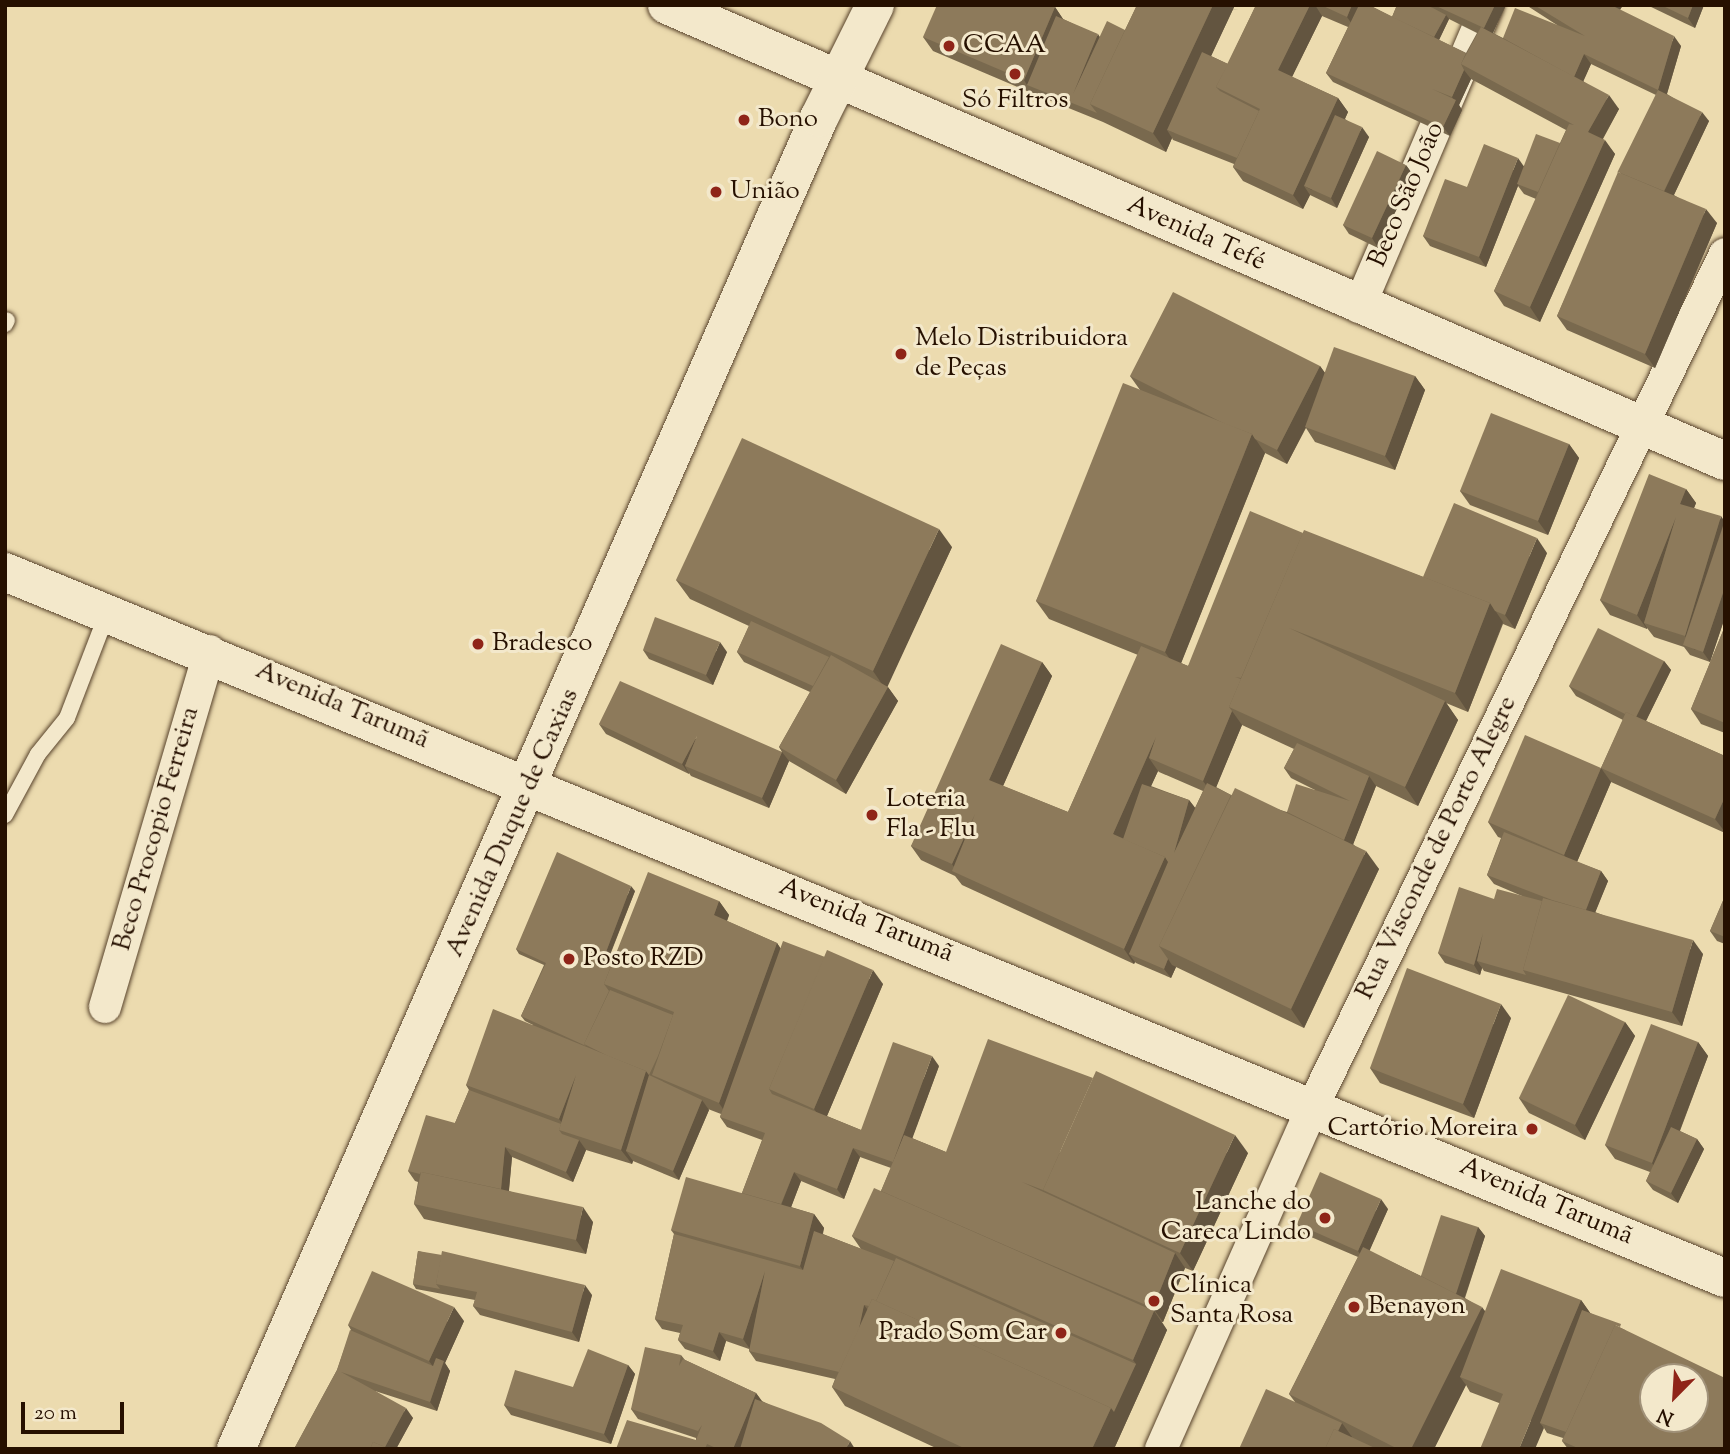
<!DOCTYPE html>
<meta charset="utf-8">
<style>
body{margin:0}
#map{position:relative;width:1730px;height:1454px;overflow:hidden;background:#ecdbaf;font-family:"Sorts Mill Goudy",serif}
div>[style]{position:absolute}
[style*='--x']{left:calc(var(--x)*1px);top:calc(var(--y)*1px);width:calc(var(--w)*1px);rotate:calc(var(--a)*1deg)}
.roads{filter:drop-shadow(0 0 2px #58432c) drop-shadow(0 0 2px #58432c)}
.lane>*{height:16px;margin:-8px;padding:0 8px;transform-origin:8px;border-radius:8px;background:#f3e8cb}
.street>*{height:32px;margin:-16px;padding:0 16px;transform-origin:16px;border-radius:16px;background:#f3e8cb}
.secondary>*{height:38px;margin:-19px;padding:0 19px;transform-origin:19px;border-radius:19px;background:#f3e8cb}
.wall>*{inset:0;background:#79694e}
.shaded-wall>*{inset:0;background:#635540}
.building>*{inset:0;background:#8d7a5b}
.dots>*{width:19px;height:19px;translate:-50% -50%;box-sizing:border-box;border:4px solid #f3e8cb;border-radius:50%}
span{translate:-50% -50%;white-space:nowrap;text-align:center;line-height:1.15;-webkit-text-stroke:6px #f3e8cb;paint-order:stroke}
.poi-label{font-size:26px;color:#261000}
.left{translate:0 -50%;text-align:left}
.right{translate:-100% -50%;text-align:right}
.street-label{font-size:26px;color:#261000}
.frame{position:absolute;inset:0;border:7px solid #261000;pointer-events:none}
.north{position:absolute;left:1639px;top:1363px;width:70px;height:70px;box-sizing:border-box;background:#f3e8cb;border:2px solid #a1927a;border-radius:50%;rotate:204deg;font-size:19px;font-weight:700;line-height:28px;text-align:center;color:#261000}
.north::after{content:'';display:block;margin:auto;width:24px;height:32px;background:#8f2418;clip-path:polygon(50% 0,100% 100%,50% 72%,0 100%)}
.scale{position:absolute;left:21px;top:1402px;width:103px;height:32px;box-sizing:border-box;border:4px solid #261000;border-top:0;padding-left:9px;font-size:21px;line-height:24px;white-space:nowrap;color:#261000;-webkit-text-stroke:5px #f3e8cb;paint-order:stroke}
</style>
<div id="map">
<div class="roads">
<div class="lane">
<i style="--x:5;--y:324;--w:4;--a:-63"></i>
<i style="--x:5;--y:815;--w:69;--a:-61.6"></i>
<i style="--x:38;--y:754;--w:46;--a:-51.1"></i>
<i style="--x:67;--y:718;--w:111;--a:-69"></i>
</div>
<div class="street">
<i style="--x:1359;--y:307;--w:328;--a:-66.9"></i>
<i style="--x:105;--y:1007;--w:371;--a:-73.6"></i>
<i style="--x:1161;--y:1449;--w:377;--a:-66.1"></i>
<i style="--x:1314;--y:1104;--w:944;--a:-64.19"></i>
</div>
<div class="secondary">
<i style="--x:667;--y:5;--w:1152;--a:23.32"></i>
<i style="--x:5;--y:572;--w:1859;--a:22.32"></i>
<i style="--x:236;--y:1449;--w:1453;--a:-66.35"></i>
<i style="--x:819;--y:118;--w:126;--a:-63.6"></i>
</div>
</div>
<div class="wall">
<i style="clip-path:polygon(evenodd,1137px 5px,1235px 5px,1211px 56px,1228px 64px,1256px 5px,1369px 5px,1392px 17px,1397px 5px,1506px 5px,1493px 33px,1503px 38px,1557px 25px,1526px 5px,1623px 5px,1620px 10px,1681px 46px,1667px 94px,1709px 121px,1674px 195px,1717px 223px,1655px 368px,1567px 330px,1557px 316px,1656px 95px,1591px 64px,1583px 81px,1619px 109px,1603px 139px,1615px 154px,1540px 322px,1504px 306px,1494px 291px,1536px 199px,1524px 194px,1518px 186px,1486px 267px,1430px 246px,1423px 236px,1467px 187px,1524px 166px,1560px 143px,1566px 130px,1471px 79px,1459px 105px,1462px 110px,1450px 136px,1333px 82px,1326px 73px,1348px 27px,1322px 16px,1292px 77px,1338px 98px,1348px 112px,1345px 119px,1369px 137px,1337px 208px,1310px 195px,1303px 209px,1243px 181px,1233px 167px,1234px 164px,1173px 140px,1172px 138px,1166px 152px,1103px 122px,1034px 94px,933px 51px,923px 37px,1055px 7px,1063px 19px,1100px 37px,1125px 30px,1137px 5px,1449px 19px,1477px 33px,1466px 53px,1439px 40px,1449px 19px)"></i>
<i style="clip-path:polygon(1647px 5px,1704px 5px,1695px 28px)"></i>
<i style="clip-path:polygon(1406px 165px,1413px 175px,1378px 248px,1349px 234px,1343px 225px)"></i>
<i style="clip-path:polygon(evenodd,1320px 366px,1325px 373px,1415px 376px,1425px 390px,1395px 470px,1315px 442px,1306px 428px,1287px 464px,1265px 453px,1181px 663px,1188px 666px,1303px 533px,1423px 577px,1547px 553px,1515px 629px,1503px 624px,1468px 712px,1446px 703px,1458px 720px,1418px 806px,1376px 786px,1353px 844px,1379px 869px,1304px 1028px,1176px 967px,1171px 978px,1136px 963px,1135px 962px,1134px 964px,962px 885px,955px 876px,921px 860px,911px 846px,1042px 662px,1052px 676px,1003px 786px,1068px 812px,1138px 655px,1049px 619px,1036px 601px,1140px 390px,1130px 376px,1320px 366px,1242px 725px,1294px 749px,1284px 768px,1291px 778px,1315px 790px,1287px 812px,1231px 795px,1216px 787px,1242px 725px,1320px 366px,1158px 771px,1159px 772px,1203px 791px,1195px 808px,1189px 800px,1151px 786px,1158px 771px)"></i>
<i style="clip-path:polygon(1569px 444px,1579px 458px,1548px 535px,1470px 505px,1460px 491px)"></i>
<i style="clip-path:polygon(1686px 489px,1696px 503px,1694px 508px,1725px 522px,1725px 617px,1710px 662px,1690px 655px,1684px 647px,1654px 637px,1647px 628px,1647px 629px,1610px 615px,1600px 600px)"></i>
<i style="clip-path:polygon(952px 547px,887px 686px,898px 701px,846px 794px,789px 761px,769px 808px,691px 776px,689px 773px,689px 774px,606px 734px,599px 724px,782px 752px,779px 747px,810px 692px,744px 662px,737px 652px,749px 626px,690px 599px,676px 580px)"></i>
<i style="clip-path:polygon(1725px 626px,1725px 733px,1701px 724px,1691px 709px)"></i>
<i style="clip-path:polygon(643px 650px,727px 652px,713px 685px,649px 659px)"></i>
<i style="clip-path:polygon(1664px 661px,1671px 670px,1646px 721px,1725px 756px,1725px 833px,1611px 782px,1577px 862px,1601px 871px,1608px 881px,1595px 912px,1703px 954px,1682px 1026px,1484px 971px,1482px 968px,1480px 975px,1445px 963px,1438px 953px,1494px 899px,1522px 896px,1494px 884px,1487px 875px,1501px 838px,1498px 837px,1488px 822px,1601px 768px,1623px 720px,1576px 696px,1569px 686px)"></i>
<i style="clip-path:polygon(evenodd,635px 891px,607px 963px,611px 966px,719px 901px,729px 915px,727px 921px,777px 943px,780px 948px,883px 984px,827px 1116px,861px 1130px,939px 1066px,912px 1138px,946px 1152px,1248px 1153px,1193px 1271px,1185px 1268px,1163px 1322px,1162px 1322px,1167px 1330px,1146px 1378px,1114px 1449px,938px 1449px,845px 1406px,832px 1387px,835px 1379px,756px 1361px,749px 1351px,749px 1349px,726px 1341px,720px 1361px,685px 1349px,678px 1340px,680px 1333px,662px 1329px,655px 1319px,674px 1234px,671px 1230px,742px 1193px,762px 1140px,727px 1127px,720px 1117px,721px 1114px,708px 1109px,709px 1110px,679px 1180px,633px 1161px,632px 1164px,586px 1150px,573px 1182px,512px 1157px,509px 1191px,593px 1222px,586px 1254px,424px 1219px,414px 1204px,418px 1182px,415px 1181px,408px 1171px,455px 1123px,469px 1090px,466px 1085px,533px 1025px,525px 1021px,521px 1016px,544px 965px,519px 954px,516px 949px,635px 891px,860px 1157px,891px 1168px,881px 1191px,852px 1236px,861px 1249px,823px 1234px,824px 1228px,814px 1214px,791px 1207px,801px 1181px,844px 1199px,860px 1157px)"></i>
<i style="clip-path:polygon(1725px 896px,1725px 944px,1717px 941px,1710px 931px)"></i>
<i style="clip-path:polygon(1511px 1018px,1474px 1118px,1380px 1083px,1370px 1068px)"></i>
<i style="clip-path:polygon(1625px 1022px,1635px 1036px,1585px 1140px,1529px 1113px,1519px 1098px)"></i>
<i style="clip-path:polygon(1698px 1042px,1708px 1056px,1680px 1131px,1697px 1139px,1704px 1149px,1678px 1203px,1653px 1190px,1646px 1181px,1650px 1172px,1615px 1159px,1605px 1145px)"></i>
<i style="clip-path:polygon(1388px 1209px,1369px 1251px,1421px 1276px,1478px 1227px,1485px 1236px,1465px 1298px,1485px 1311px,1581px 1300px,1590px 1313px,1625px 1330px,1725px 1449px,1568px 1449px,1562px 1441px,1563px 1438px,1547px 1433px,1544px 1428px,1499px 1403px,1470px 1392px,1466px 1385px,1434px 1449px,1239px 1449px,1295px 1402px,1289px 1394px,1358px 1257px,1304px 1234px,1297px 1224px)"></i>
<i style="clip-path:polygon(418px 1251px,592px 1295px,579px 1342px,480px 1315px,473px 1306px,475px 1300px,416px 1289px,413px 1284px)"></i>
<i style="clip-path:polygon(464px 1321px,445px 1363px,450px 1371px,437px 1411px,375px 1391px,413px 1418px,396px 1449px,294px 1449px,337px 1370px,351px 1330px,348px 1325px)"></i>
<i style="clip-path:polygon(681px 1355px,685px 1360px,756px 1393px,762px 1401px,855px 1449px,616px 1449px,696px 1440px,696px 1438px,638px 1419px,631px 1409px)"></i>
<i style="clip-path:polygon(628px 1365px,635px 1374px,611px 1444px,511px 1415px,504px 1405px,573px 1387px)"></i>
</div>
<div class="shaded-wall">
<i style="clip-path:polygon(1213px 5px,1235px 5px,1175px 133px,1167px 130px,1172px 138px,1166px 152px,1153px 133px)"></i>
<i style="clip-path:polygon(1310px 5px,1315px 5px,1322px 16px,1288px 85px,1278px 70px)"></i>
<i style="clip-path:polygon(1352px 5px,1369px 5px,1357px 31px,1347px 17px)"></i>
<i style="clip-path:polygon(1495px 5px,1506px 5px,1490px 39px,1483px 29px)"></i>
<i style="clip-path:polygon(1611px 5px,1623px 5px,1617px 14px)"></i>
<i style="clip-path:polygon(1693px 5px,1704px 5px,1695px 28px,1688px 18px)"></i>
<i style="clip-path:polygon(1055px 7px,1065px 22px,1027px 85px,1024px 80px)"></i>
<i style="clip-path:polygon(1446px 15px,1449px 19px,1438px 42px,1434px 37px)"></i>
<i style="clip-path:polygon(1098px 34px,1104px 44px,1073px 94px)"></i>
<i style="clip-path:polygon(1674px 36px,1681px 46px,1665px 100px,1658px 90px)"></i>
<i style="clip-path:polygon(1584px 54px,1591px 64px,1580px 89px,1573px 79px)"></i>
<i style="clip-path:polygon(1464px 70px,1471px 79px,1459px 105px,1462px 110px,1450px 136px,1443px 127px,1455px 102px,1452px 97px)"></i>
<i style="clip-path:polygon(1609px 95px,1619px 109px,1598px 147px,1588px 132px)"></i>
<i style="clip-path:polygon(1338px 98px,1348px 112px,1312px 190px,1304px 186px,1310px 195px,1303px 209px,1293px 195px)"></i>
<i style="clip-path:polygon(1702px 112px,1709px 121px,1670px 203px,1663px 194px)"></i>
<i style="clip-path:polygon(1362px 127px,1369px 137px,1337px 208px,1331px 198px)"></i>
<i style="clip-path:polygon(1605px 140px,1615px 154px,1540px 322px,1530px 307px)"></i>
<i style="clip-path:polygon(1518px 158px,1525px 168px,1486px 267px,1479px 257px)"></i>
<i style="clip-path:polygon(1406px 165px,1413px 175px,1378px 248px,1372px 238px)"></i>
<i style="clip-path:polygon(1706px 209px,1717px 223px,1655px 368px,1645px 354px)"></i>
<i style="clip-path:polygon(1320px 366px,1330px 380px,1287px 464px,1277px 450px)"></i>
<i style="clip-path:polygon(1415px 376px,1425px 390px,1395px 470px,1385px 456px)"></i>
<i style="clip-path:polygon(1252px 434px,1265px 453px,1178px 671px,1165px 652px)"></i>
<i style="clip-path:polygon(1569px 444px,1579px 458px,1548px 535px,1538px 521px)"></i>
<i style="clip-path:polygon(1686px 489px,1696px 503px,1690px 518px,1680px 504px)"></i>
<i style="clip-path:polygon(1721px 516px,1725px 522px,1725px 552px,1695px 650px,1685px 636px)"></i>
<i style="clip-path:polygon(1676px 517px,1644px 623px,1647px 628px,1647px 629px,1637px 615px)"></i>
<i style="clip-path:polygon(939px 529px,952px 547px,886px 690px,873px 671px)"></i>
<i style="clip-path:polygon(1537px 538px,1547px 553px,1515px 629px,1505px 615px)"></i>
<i style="clip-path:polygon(1725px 587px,1725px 617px,1710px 662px,1703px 652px)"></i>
<i style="clip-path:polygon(1490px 603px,1503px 622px,1468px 712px,1455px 693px)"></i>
<i style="clip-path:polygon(720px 642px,727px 652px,713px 685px,706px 675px)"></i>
<i style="clip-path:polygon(1664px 661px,1671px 670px,1642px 729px,1635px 719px)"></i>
<i style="clip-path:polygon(1042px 662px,1052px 676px,999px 795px,989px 780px)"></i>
<i style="clip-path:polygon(888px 687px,898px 701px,846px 794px,836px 780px)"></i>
<i style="clip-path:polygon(1445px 701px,1458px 720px,1418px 806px,1405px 787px)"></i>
<i style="clip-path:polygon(1232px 711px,1242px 725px,1213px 795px,1203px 781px)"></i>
<i style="clip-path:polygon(697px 736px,685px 766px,689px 774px,682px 764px)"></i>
<i style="clip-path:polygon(1156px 737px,1149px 758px,1158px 771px,1125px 843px,1113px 834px)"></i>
<i style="clip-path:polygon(782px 752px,789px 761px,769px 808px,762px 798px)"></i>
<i style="clip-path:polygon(1601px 768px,1611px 782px,1574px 869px,1564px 855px)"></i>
<i style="clip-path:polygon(1369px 776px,1376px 786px,1349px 855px,1342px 845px)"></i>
<i style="clip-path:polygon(1725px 797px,1725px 832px,1715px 819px)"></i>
<i style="clip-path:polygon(1189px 800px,1196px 809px,1174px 853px)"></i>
<i style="clip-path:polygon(975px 814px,959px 874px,952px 864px)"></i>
<i style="clip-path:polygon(1366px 851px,1379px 869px,1304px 1028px,1291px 1009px)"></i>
<i style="clip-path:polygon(1165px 857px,1175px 872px,1129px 954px,1135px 962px,1134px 964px,1124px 949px)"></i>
<i style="clip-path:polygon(1601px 871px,1608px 881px,1591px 923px,1584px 913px)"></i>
<i style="clip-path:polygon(631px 886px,635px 891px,606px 964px,603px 960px)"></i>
<i style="clip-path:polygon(719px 901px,729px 915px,724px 929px,714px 915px)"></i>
<i style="clip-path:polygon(1483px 933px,1477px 961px,1482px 968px,1480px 975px,1474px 965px)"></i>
<i style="clip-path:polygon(1693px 940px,1703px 954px,1682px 1026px,1672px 1012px)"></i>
<i style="clip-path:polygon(777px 943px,787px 958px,729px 1118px,719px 1103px)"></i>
<i style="clip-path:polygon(1168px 959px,1172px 965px,1176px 967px,1171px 978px,1164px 969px)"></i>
<i style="clip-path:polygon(873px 970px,883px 984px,824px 1123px,814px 1109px)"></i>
<i style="clip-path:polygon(1501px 1004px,1511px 1018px,1474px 1118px,1463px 1104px)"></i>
<i style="clip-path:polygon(1625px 1022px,1635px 1036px,1585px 1140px,1575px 1125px)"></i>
<i style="clip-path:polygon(1698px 1042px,1708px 1056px,1662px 1177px,1652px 1163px)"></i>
<i style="clip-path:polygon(932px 1056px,939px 1066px,900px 1172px,893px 1162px)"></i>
<i style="clip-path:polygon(646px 1071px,656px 1085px,626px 1151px,633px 1161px,632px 1164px,621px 1150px)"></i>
<i style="clip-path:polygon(576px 1075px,565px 1126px,559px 1119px)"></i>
<i style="clip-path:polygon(702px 1100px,709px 1110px,679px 1180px,673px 1171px)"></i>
<i style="clip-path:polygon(1235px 1135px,1248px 1153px,1193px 1271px,1180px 1253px)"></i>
<i style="clip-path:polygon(1697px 1139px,1704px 1149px,1678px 1203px,1671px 1193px)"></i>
<i style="clip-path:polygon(579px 1140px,586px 1150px,573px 1182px,566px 1172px)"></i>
<i style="clip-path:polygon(505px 1147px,512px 1157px,508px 1199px,501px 1190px)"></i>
<i style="clip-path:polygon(853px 1148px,860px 1157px,844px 1199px,837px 1189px)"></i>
<i style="clip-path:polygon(794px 1172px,801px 1181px,787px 1218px,780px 1208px)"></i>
<i style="clip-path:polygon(1381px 1199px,1388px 1209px,1365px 1261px,1358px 1251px)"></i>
<i style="clip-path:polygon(583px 1207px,593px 1222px,586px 1254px,576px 1240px)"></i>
<i style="clip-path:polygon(814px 1214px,824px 1228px,810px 1280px,800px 1266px)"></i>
<i style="clip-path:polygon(1478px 1227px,1485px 1236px,1462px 1305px,1455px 1295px)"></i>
<i style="clip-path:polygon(1175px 1253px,1185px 1268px,1163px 1322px,1153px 1308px)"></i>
<i style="clip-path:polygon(765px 1271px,750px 1349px,743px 1339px)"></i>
<i style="clip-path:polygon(585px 1285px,592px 1295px,579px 1342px,572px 1332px)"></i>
<i style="clip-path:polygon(1581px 1300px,1591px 1314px,1540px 1423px,1544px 1428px,1535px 1449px,1519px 1449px)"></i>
<i style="clip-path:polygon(864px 1305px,871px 1314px,848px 1374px)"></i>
<i style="clip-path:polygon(454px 1307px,464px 1321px,445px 1363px,450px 1371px,437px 1411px,430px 1402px,439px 1375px,429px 1361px)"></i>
<i style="clip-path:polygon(1482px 1307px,1495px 1325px,1460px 1377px,1466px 1385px,1434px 1449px,1411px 1449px)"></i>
<i style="clip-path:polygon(1154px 1311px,1167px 1330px,1146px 1378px,1114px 1449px,1092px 1449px,1111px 1408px,1136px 1364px,1133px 1360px)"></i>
<i style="clip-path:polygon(719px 1332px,726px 1341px,720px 1361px,713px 1351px)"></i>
<i style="clip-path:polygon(628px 1365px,635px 1374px,611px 1444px,604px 1434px)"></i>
<i style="clip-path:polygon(756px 1393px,763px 1403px,744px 1449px,733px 1449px)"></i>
<i style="clip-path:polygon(406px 1408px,413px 1418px,396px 1449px,384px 1449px)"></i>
<i style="clip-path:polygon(1342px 1423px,1352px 1437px,1330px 1449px)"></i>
<i style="clip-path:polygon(850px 1441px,855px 1449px,846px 1449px)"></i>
</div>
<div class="building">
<i style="clip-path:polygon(937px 5px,1050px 5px,1055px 7px,1024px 80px,923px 37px)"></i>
<i style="clip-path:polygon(1137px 5px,1213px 5px,1153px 133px,1090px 104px)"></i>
<i style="clip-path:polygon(1256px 5px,1310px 5px,1278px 70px,1338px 98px,1293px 195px,1233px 167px,1260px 109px,1216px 87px)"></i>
<i style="clip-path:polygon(1321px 5px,1352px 5px,1347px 17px)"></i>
<i style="clip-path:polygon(1359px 5px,1369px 5px,1466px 53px,1461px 64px,1464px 70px,1452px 97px,1432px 89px,1456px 100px,1443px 127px,1326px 73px)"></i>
<i style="clip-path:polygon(1397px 5px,1427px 5px,1446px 15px,1434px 37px,1392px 17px)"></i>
<i style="clip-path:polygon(1434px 5px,1495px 5px,1484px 28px)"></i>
<i style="clip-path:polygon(1534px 5px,1611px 5px,1674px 36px,1658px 90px,1584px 54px,1574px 77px,1503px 38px,1515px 8px,1585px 36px)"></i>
<i style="clip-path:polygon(1661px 5px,1693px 5px,1688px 18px)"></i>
<i style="clip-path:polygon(1056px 16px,1098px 34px,1073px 94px,1107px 21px,1125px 30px,1090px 104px,1097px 113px,1027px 85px)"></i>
<i style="clip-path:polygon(1481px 27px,1609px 95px,1588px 132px,1605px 140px,1530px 307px,1494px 291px,1569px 124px,1574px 125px,1461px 64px)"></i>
<i style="clip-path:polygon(1202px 52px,1228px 64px,1216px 87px,1220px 91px,1259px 111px,1237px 158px,1167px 130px)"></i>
<i style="clip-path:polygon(1658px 90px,1702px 112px,1664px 191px,1618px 172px,1617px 173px)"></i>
<i style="clip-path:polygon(1335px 115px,1362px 127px,1331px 198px,1304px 186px)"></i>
<i style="clip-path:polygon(1536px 134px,1560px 143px,1538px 192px,1517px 184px)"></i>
<i style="clip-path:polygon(1484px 144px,1518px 158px,1479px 257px,1423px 236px,1445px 179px,1467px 187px)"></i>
<i style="clip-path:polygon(1377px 151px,1406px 165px,1372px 238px,1343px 225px)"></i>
<i style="clip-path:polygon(1618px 172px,1706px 209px,1645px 354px,1557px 316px)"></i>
<i style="clip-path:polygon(1173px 292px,1320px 366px,1277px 450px,1255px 439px,1252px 434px,1225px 424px,1130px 376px)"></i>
<i style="clip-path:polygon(1334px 347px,1415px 376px,1385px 456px,1305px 427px)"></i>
<i style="clip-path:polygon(1123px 383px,1252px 434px,1165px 652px,1036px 601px)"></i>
<i style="clip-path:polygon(1491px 413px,1569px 444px,1538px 521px,1460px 491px)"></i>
<i style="clip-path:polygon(742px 438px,939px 529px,873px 671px,676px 580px)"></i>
<i style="clip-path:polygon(1649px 474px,1686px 489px,1680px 504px,1721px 516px,1685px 636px,1644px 623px,1676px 517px,1637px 615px,1600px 600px)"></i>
<i style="clip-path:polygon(1454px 503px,1537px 538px,1505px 615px,1495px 611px,1490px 603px,1423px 577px)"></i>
<i style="clip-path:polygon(1250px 511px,1303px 533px,1241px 678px,1235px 677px,1241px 679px,1229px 707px,1232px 711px,1203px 781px,1149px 758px,1156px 737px,1113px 834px,1165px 857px,1124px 949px,952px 871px,975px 814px,952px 864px,911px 846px,1001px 644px,1042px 662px,989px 780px,1068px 812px,1141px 646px,1188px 666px)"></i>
<i style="clip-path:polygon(1724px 523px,1725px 587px,1703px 652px,1683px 645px)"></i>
<i style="clip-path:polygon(1304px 530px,1490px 603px,1455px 693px,1289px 628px,1445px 701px,1405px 787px,1229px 707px)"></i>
<i style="clip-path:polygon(655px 617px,720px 642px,706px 675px,643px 650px)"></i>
<i style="clip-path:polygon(751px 621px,829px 657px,813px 686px,737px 652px)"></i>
<i style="clip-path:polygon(1725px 626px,1725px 723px,1691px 709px)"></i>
<i style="clip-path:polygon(1598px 628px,1664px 661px,1636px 717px,1626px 712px,1625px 714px,1569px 686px)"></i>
<i style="clip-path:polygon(831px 655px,888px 687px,836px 780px,779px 747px)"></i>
<i style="clip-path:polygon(620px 681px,782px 752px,762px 798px,685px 766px,697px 736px,682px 764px,599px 724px)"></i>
<i style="clip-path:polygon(1626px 712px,1725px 756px,1725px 797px,1715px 819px,1601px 768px)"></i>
<i style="clip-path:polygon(1525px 735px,1601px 768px,1564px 855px,1488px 822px)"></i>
<i style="clip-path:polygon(1297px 743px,1369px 776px,1344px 840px,1287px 812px,1296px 784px,1350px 801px,1284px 768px)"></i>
<i style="clip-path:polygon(1207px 783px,1231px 795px,1159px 946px,1168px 959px,1164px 969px,1129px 954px,1168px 862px,1165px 857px,1123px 839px,1142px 784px,1189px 800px,1174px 853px)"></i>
<i style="clip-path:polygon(1235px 788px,1366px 851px,1291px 1009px,1159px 946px)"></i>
<i style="clip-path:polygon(1504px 832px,1601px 871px,1586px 910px,1552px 900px,1487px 875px)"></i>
<i style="clip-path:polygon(557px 852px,631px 886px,603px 960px,611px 966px,604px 984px,609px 991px,584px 1044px,586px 1046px,521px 1016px,546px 963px,516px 949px)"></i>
<i style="clip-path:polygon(648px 872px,719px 901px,714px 915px,777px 943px,719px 1103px,652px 1075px,674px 1012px,604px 984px)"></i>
<i style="clip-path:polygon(1459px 887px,1494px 899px,1497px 889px,1542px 901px,1523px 970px,1526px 975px,1477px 961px,1483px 933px,1474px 965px,1438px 953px)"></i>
<i style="clip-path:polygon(1725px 896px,1725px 937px,1710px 931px)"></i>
<i style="clip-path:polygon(1543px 898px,1693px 940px,1672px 1012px,1523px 970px)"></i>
<i style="clip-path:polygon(783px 941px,825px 957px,769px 1089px,772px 1094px,861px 1130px,893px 1042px,932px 1056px,893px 1162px,853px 1148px,837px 1189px,794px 1172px,781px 1204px,742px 1193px,765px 1133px,720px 1117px)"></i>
<i style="clip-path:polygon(827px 950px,873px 970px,814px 1109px,769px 1089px)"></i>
<i style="clip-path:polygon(1407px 968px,1501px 1004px,1463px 1104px,1370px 1068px)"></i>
<i style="clip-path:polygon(610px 990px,673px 1015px,658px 1056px,649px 1075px,702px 1100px,673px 1171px,626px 1151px,649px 1075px,646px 1071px,608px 1056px,584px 1044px)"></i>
<i style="clip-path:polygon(1568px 995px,1625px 1022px,1575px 1125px,1519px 1098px)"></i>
<i style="clip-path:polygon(493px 1009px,646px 1071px,621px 1150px,559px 1130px,576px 1075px,559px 1119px,466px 1085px)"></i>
<i style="clip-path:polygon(1651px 1024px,1698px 1042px,1652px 1163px,1605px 1145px)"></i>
<i style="clip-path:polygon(988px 1039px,1093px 1078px,1043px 1190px,1022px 1182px,1175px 1253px,1153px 1308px,1023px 1253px,881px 1191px,904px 1135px,946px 1152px)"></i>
<i style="clip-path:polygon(1096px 1071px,1235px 1135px,1180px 1253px,1043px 1190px)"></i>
<i style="clip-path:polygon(469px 1090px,561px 1124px,559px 1130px,562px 1134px,579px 1140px,566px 1172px,505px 1147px,501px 1189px,421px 1172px,420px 1174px,408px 1171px,426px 1115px,455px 1123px)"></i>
<i style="clip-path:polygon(1671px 1127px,1697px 1139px,1671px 1193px,1646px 1181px)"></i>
<i style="clip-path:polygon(421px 1172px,583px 1207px,576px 1240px,414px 1204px)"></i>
<i style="clip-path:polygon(1320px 1172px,1381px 1199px,1358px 1251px,1297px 1224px)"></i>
<i style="clip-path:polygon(686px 1177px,814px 1214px,800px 1266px,671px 1230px)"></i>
<i style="clip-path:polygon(874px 1188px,1154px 1311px,1133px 1360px,852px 1236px)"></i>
<i style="clip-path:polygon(1441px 1215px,1478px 1227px,1456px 1294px,1421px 1276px)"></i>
<i style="clip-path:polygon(814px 1231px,894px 1261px,876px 1301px,872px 1299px,869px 1306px,864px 1305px,859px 1329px,839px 1372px,749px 1351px,765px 1271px,743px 1339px,719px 1332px,713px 1351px,678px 1340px,683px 1325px,655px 1319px,674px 1234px,803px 1270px)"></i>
<i style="clip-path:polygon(1363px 1247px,1482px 1307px,1411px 1449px,1398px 1449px,1289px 1394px)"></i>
<i style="clip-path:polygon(418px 1251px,442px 1255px,436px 1284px,440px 1289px,413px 1284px)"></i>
<i style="clip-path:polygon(442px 1251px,585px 1285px,572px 1332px,473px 1306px,477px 1292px,436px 1284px)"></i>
<i style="clip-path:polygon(896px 1258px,1136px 1364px,1114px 1412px,1111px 1408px,876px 1301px)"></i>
<i style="clip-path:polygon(1501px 1269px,1581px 1300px,1519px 1449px,1480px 1449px,1503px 1394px,1460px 1377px)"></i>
<i style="clip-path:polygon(372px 1271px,454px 1307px,429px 1361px,348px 1325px)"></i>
<i style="clip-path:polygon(872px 1299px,1111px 1408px,1092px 1449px,966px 1449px,832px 1387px)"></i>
<i style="clip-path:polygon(1582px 1310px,1621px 1324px,1620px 1327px,1615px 1325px,1566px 1432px,1540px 1423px)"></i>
<i style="clip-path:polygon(evenodd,1615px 1325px,1725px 1378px,1725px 1449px,1580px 1449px,1562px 1441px,1615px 1325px,1653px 1377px,1695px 1377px,1695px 1419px,1653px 1419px,1653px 1377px)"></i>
<i style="clip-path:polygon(350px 1330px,433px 1366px,436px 1358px,444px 1361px,430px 1402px,341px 1372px,406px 1408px,385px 1447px,373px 1442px,370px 1449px,294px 1449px,337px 1370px)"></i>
<i style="clip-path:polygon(645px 1347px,681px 1355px,679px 1366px,683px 1359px,756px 1393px,733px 1449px,718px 1449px,707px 1444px,705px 1449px,616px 1449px,627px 1420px,696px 1440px,702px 1425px,698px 1431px,631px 1409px)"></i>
<i style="clip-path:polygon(588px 1349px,628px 1365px,604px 1434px,504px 1405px,515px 1370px,573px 1387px)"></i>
<i style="clip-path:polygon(1266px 1389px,1342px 1423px,1338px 1431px,1334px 1429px,1325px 1449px,1239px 1449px)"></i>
<i style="clip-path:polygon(755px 1399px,821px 1423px,850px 1441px,846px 1449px,740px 1449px)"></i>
<i style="clip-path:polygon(1334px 1429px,1377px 1449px,1325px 1449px)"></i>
<i style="clip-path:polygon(373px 1442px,390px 1449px,370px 1449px)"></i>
</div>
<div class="dots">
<i style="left:949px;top:46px;background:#8f2418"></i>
<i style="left:1015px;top:74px;background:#8f2418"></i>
<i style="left:744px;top:120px;background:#8f2418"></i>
<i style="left:716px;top:192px;background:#8f2418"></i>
<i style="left:901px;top:354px;background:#8f2418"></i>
<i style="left:478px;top:644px;background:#8f2418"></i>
<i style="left:872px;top:815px;background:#8f2418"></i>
<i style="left:569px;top:959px;background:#8f2418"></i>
<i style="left:1532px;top:1129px;background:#8f2418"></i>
<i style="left:1325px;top:1218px;background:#8f2418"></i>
<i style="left:1154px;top:1301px;background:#8f2418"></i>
<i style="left:1354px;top:1307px;background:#8f2418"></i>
<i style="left:1061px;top:1333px;background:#8f2418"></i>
</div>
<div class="poi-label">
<span class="left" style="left:963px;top:46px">CCAA</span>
<span style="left:1015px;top:101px">Só Filtros</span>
<span class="left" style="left:758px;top:120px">Bono</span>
<span class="left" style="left:730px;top:192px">União</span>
<span class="left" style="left:915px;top:354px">Melo Distribuidora<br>de Peças</span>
<span class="left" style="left:492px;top:644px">Bradesco</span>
<span class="left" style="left:886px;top:815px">Loteria<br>Fla - Flu</span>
<span class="left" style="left:583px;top:959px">Posto RZD</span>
<span class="right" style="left:1518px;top:1129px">Cartório Moreira</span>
<span class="right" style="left:1311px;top:1218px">Lanche do<br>Careca Lindo</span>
<span class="left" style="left:1170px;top:1301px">Clínica<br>Santa Rosa</span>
<span class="left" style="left:1368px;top:1307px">Benayon</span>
<span class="right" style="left:1047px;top:1333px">Prado Som Car</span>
</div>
<div class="street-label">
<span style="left:1407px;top:195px;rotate:-67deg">Beco São João</span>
<span style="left:1196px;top:234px;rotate:24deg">Avenida Tefé</span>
<span style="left:342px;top:706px;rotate:23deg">Avenida Tarumã</span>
<span style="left:513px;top:823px;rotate:-66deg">Avenida Duque de Caxias</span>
<span style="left:157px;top:829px;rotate:-74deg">Beco Procopio Ferreira</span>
<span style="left:1437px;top:848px;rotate:-64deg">Rua Visconde de Porto Alegre</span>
<span style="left:866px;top:921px;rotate:22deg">Avenida Tarumã</span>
<span style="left:1546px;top:1202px;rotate:23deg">Avenida Tarumã</span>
</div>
<div class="frame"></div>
<div class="north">N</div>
<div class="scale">20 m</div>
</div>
